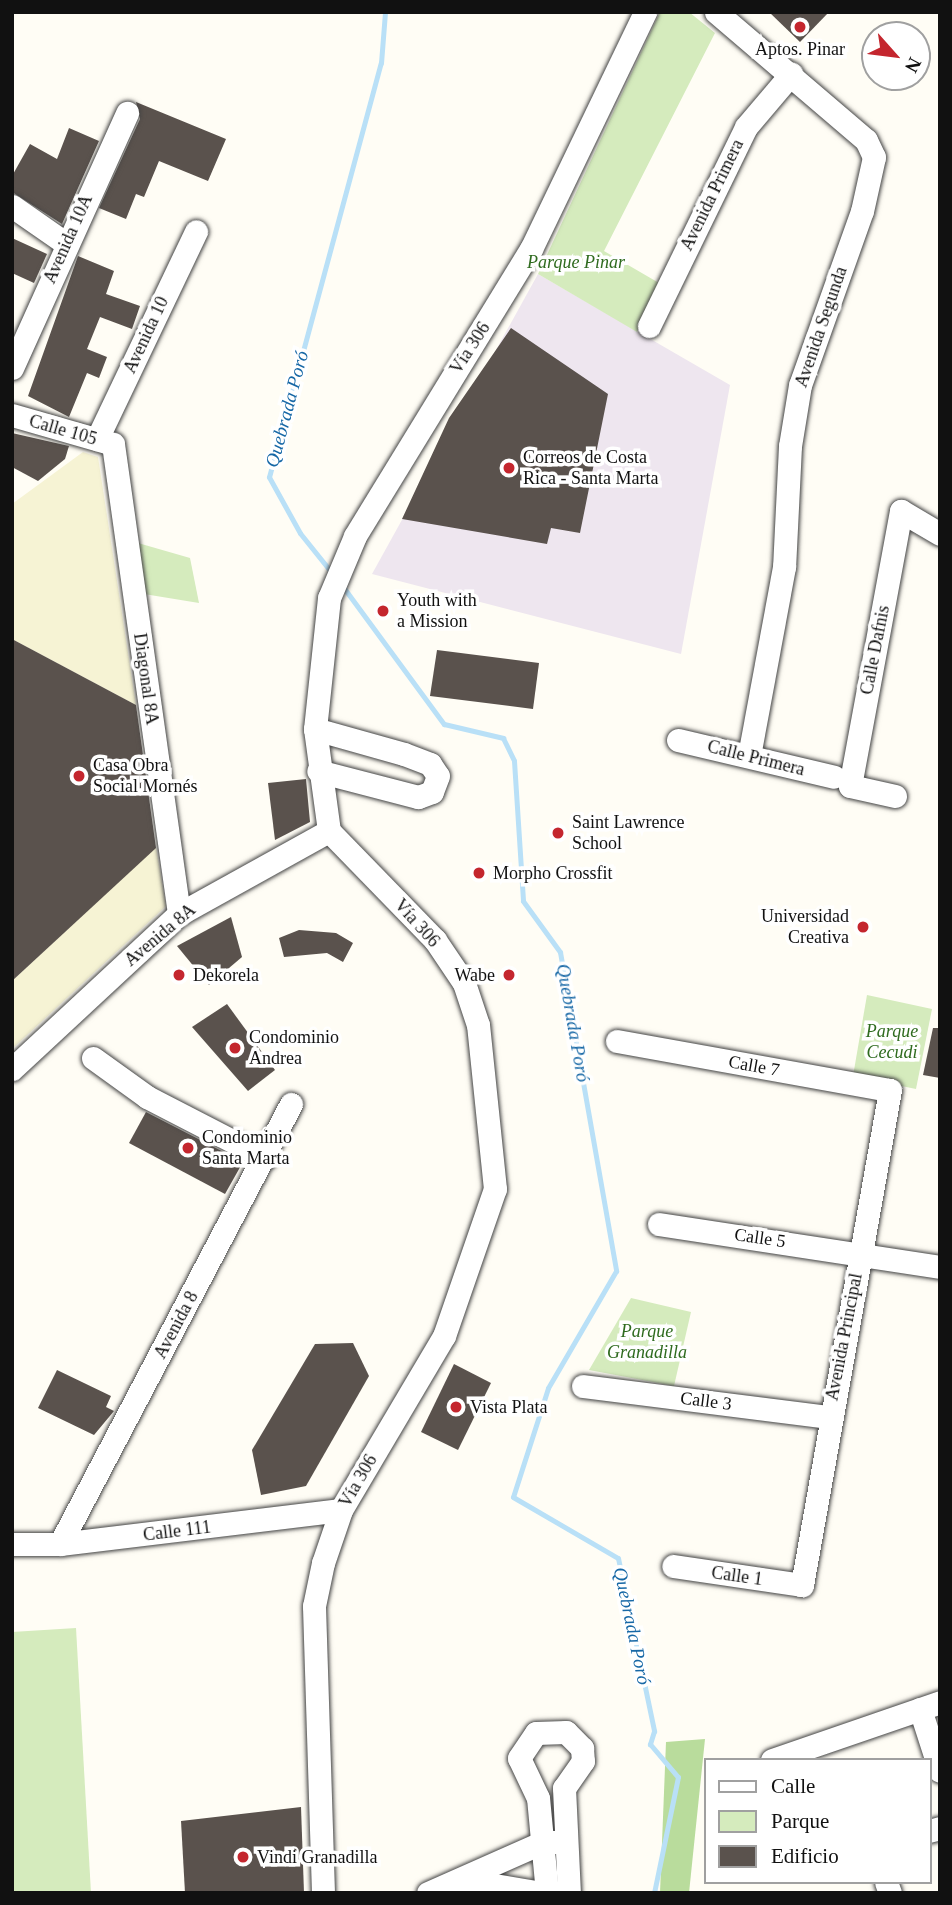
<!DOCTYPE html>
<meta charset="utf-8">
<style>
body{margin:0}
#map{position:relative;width:952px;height:1905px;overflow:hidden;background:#fffdf5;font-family:"Times New Roman",serif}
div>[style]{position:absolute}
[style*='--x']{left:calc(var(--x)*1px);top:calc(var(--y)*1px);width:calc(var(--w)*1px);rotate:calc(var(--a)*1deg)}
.industrial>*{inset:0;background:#eee6ef}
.farmland>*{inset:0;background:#f6f3d4}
.green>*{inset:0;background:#d5ebbd}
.forest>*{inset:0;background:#b9dc9c}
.stream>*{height:5px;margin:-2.5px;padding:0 2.5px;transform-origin:2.5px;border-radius:2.5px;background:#b9e0f7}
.building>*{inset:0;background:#5a524d}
.roads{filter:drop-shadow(0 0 2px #444) drop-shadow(0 0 2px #444)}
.minor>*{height:23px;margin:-11.5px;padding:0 11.5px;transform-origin:11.5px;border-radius:11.5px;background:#fff}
.dots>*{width:19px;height:19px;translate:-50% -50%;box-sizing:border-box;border:4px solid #fff;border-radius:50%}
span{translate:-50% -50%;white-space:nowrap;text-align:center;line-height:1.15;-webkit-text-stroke:7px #fff;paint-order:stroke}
.poi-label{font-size:18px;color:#111}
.left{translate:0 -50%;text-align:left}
.right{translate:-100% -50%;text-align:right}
.street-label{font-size:18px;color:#111}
.park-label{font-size:18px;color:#2f6b1f;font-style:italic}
.water-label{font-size:19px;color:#1768a6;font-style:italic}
.frame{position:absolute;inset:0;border:14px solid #111;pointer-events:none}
.legend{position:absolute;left:704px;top:1758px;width:228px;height:126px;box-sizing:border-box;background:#fff;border:2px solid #a0a0a0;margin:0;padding:9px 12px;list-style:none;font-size:21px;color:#111}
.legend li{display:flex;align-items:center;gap:14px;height:35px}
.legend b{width:35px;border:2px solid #a0a0a0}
.north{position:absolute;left:861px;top:21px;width:70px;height:70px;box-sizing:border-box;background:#fff;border:2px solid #a0a0a0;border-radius:50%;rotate:118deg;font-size:19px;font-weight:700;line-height:28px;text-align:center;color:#111}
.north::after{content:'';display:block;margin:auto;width:24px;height:32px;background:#c4262e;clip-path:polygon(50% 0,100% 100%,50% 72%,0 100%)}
</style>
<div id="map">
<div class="industrial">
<i style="clip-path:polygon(538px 274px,730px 385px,681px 654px,372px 574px)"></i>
</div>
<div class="farmland">
<i style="clip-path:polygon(83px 452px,98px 457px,136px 705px,12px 639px,12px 504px)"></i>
<i style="clip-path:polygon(156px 847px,166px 906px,12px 1049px,12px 981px)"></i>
</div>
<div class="green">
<i style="clip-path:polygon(660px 12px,689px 12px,715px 33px,604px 251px,659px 283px,637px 332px,538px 274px)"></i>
<i style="clip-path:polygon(138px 543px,190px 558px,199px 603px,144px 594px)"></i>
<i style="clip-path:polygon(867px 995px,932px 1009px,916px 1089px,853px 1076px)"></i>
<i style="clip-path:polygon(631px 1298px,691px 1312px,674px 1386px,589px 1370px)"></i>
<i style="clip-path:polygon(76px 1628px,91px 1893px,12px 1893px,12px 1632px)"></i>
</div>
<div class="forest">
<i style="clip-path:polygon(705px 1739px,689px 1893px,660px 1893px,666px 1742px)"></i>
</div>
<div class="stream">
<i style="--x:332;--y:573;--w:51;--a:-128.7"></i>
<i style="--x:300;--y:533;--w:64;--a:-119"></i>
<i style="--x:269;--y:477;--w:429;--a:-74.9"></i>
<i style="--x:381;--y:63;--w:51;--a:-85.5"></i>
<i style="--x:341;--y:584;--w:174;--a:53.7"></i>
<i style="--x:444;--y:724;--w:61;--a:13.3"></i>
<i style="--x:503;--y:738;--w:25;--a:64"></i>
<i style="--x:514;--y:761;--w:140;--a:86.3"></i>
<i style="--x:523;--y:901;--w:63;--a:54"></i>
<i style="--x:560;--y:952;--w:324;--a:80"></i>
<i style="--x:616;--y:1271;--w:135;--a:120.2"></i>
<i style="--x:548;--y:1388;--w:114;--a:107.8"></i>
<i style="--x:513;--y:1497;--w:121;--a:30.2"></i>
<i style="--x:618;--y:1558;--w:177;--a:78.2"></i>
<i style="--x:654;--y:1731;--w:14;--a:107"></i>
<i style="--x:650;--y:1744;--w:43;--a:49.7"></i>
<i style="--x:678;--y:1777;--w:118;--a:101.7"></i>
</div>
<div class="building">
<i style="clip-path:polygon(769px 12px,829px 12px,800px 42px)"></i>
<i style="clip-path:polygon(136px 102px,226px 139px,208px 181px,159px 161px,144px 197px,136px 194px,126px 219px,99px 208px,140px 119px)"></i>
<i style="clip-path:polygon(69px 128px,99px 141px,62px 224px,12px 192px,12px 176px,30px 144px,57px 159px)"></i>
<i style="clip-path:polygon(12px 238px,47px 254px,34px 283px,12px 273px)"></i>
<i style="clip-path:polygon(78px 256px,114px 271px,106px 294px,140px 306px,132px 329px,100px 317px,87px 349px,107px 357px,99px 378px,87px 373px,69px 417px,28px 396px)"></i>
<i style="clip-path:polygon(511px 328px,608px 394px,580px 533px,551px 528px,547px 544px,402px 519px,449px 418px)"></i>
<i style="clip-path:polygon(12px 433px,69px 446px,65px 459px,38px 481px,12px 467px)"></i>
<i style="clip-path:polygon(12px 639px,136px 705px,156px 848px,12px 981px)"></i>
<i style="clip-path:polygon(437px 650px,539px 663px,533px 709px,430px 696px)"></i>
<i style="clip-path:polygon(306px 779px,310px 822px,275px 840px,268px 783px)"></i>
<i style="clip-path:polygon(231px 917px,242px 957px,209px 985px,177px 946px)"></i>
<i style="clip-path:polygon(299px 930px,336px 933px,353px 943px,343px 962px,327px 953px,284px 957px,279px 938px)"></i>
<i style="clip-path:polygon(227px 1004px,275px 1070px,248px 1091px,192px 1027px)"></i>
<i style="clip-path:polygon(933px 1028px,940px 1028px,940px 1078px,923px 1075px)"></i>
<i style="clip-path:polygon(146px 1112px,243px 1162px,225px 1194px,129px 1143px)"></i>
<i style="clip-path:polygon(353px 1343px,369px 1376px,306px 1486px,261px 1495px,252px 1450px,315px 1344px)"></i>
<i style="clip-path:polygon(454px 1364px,491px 1383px,458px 1450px,421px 1432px)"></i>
<i style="clip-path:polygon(57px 1370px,111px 1396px,106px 1407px,114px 1411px,94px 1435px,38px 1408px)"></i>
<i style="clip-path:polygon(301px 1807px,304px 1893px,185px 1893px,181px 1821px)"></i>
</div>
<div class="roads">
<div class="minor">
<i style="--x:716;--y:12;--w:197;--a:40.5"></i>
<i style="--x:866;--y:140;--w:19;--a:65"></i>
<i style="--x:874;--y:157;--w:55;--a:102.5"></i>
<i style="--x:862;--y:211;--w:185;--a:109.6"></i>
<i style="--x:800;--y:385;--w:62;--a:99.3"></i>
<i style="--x:790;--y:446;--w:121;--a:92.8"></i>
<i style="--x:784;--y:567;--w:192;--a:100.5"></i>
<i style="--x:12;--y:206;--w:65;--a:34.9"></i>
<i style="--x:649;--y:326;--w:221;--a:-64"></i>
<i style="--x:746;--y:127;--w:70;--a:-49.7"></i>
<i style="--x:12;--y:368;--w:280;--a:-65.7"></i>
<i style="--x:12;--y:415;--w:105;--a:16"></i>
<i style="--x:113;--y:444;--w:475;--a:82"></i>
<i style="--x:97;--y:439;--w:230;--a:-64.5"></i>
<i style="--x:315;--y:729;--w:92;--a:15.7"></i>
<i style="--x:404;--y:754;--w:28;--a:21"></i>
<i style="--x:430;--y:764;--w:14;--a:56"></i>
<i style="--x:438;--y:776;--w:17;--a:111"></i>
<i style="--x:432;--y:792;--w:15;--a:160"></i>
<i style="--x:418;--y:797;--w:103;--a:-165.4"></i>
<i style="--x:678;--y:740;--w:160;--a:13.3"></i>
<i style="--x:895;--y:796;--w:46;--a:-167.5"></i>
<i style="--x:850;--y:786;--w:280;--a:-79.5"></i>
<i style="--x:901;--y:511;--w:45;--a:30.5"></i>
<i style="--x:617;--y:1041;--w:277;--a:10.2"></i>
<i style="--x:890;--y:1090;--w:503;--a:100.08"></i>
<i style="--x:802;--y:1585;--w:130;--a:-171.6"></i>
<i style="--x:93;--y:1058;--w:67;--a:35.8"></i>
<i style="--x:147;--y:1097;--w:133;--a:27.3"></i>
<i style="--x:12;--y:1069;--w:228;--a:-42.9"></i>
<i style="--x:179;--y:914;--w:171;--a:-29"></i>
<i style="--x:659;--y:1224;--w:284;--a:8.7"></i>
<i style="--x:583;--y:1386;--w:247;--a:7.2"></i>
<i style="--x:12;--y:1544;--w:48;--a:0"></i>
<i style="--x:60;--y:1544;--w:283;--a:-6.9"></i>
<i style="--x:60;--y:1544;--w:497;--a:-62.3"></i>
<i style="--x:920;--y:1709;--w:65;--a:72.1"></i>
<i style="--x:772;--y:1760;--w:178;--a:-19"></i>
<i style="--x:929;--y:1831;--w:11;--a:-15"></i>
<i style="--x:465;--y:1880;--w:78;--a:9.6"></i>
<i style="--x:886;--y:1882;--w:12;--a:70"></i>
<i style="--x:323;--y:1893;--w:287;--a:-91.8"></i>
<i style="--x:314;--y:1606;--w:44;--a:-78.2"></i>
<i style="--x:323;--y:1563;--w:56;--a:-71.2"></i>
<i style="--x:341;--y:1510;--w:202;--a:-59.4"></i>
<i style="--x:444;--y:1336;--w:156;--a:-70.9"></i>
<i style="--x:495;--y:1189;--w:165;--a:-95.9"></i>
<i style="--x:478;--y:1025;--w:44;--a:-108.4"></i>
<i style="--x:464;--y:983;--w:52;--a:-124"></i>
<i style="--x:435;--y:940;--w:152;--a:-134.2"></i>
<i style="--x:329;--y:831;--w:103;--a:-97.8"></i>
<i style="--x:315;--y:729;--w:132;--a:-83.9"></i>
<i style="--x:329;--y:598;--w:67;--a:-67.2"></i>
<i style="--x:355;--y:536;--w:337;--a:-58.5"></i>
<i style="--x:531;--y:249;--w:263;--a:-64.3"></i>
<i style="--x:428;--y:1893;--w:126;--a:-23.9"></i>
<i style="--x:543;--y:1842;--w:11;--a:0"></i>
<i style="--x:547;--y:1893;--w:95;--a:-95.4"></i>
<i style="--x:538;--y:1798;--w:44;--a:-115.4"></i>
<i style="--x:519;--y:1758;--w:30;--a:-56"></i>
<i style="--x:536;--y:1733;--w:30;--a:-2"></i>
<i style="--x:566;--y:1732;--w:23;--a:45"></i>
<i style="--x:582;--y:1748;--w:13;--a:86"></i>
<i style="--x:583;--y:1761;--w:33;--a:125"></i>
<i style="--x:564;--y:1788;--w:105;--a:87.3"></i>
</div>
</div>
<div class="dots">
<i style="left:800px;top:27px;background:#c4262e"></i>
<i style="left:509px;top:468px;background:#c4262e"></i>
<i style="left:383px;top:611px;background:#c4262e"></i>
<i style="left:79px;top:776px;background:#c4262e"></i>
<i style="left:558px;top:833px;background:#c4262e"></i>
<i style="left:479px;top:873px;background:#c4262e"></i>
<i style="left:863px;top:927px;background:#c4262e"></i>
<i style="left:179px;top:975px;background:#c4262e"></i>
<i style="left:509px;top:975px;background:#c4262e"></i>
<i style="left:235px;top:1048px;background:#c4262e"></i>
<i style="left:188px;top:1148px;background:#c4262e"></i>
<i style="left:456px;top:1407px;background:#c4262e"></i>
<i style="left:243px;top:1857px;background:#c4262e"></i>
</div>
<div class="poi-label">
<span style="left:800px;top:49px">Aptos. Pinar</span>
<span class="left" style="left:523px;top:468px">Correos de Costa<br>Rica - Santa Marta</span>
<span class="left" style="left:397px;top:611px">Youth with<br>a Mission</span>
<span class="left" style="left:93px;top:776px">Casa Obra<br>Social Mornés</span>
<span class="left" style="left:572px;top:833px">Saint Lawrence<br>School</span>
<span class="left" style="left:493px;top:873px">Morpho Crossfit</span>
<span class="right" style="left:849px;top:927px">Universidad<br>Creativa</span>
<span class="left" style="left:193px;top:975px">Dekorela</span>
<span class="right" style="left:495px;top:975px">Wabe</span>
<span class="left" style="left:249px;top:1048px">Condominio<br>Andrea</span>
<span class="left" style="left:202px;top:1148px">Condominio<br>Santa Marta</span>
<span class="left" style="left:470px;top:1407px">Vista Plata</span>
<span class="left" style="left:257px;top:1857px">Vindi Granadilla</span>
</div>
<div class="street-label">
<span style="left:712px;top:195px;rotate:-64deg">Avenida Primera</span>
<span style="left:68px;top:239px;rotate:-66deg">Avenida 10A</span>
<span style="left:821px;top:327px;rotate:-71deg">Avenida Segunda</span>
<span style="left:146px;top:335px;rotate:-65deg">Avenida 10</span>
<span style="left:470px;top:348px;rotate:-57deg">Vía 306</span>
<span style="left:63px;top:430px;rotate:16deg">Calle 105</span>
<span style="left:875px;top:650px;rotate:-79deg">Calle Dafnis</span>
<span style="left:146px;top:679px;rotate:82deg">Diagonal 8A</span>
<span style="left:756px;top:758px;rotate:14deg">Calle Primera</span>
<span style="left:417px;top:923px;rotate:48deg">Vía 306</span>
<span style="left:160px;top:935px;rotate:-40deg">Avenida 8A</span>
<span style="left:754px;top:1066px;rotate:10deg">Calle 7</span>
<span style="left:760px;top:1238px;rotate:8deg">Calle 5</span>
<span style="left:176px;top:1325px;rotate:-62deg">Avenida 8</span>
<span style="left:844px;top:1337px;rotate:-79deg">Avenida Principal</span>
<span style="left:706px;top:1401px;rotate:7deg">Calle 3</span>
<span style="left:358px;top:1481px;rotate:-60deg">Vía 306</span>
<span style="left:177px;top:1531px;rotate:-7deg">Calle 111</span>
<span style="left:737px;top:1576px;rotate:8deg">Calle 1</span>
</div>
<div class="park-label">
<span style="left:576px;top:262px">Parque Pinar</span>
<span style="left:892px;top:1042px">Parque<br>Cecudi</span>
<span style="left:647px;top:1342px">Parque<br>Granadilla</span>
</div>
<div class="water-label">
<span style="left:287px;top:409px;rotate:-75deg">Quebrada Poró</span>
<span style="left:573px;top:1023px;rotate:80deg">Quebrada Poró</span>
<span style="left:632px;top:1626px;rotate:78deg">Quebrada Poró</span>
</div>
<div class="frame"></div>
<ul class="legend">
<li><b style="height:9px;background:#fff"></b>Calle</li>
<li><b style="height:19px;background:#d5ebbd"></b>Parque</li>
<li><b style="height:19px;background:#5a524d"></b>Edificio</li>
</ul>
<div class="north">N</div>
</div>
